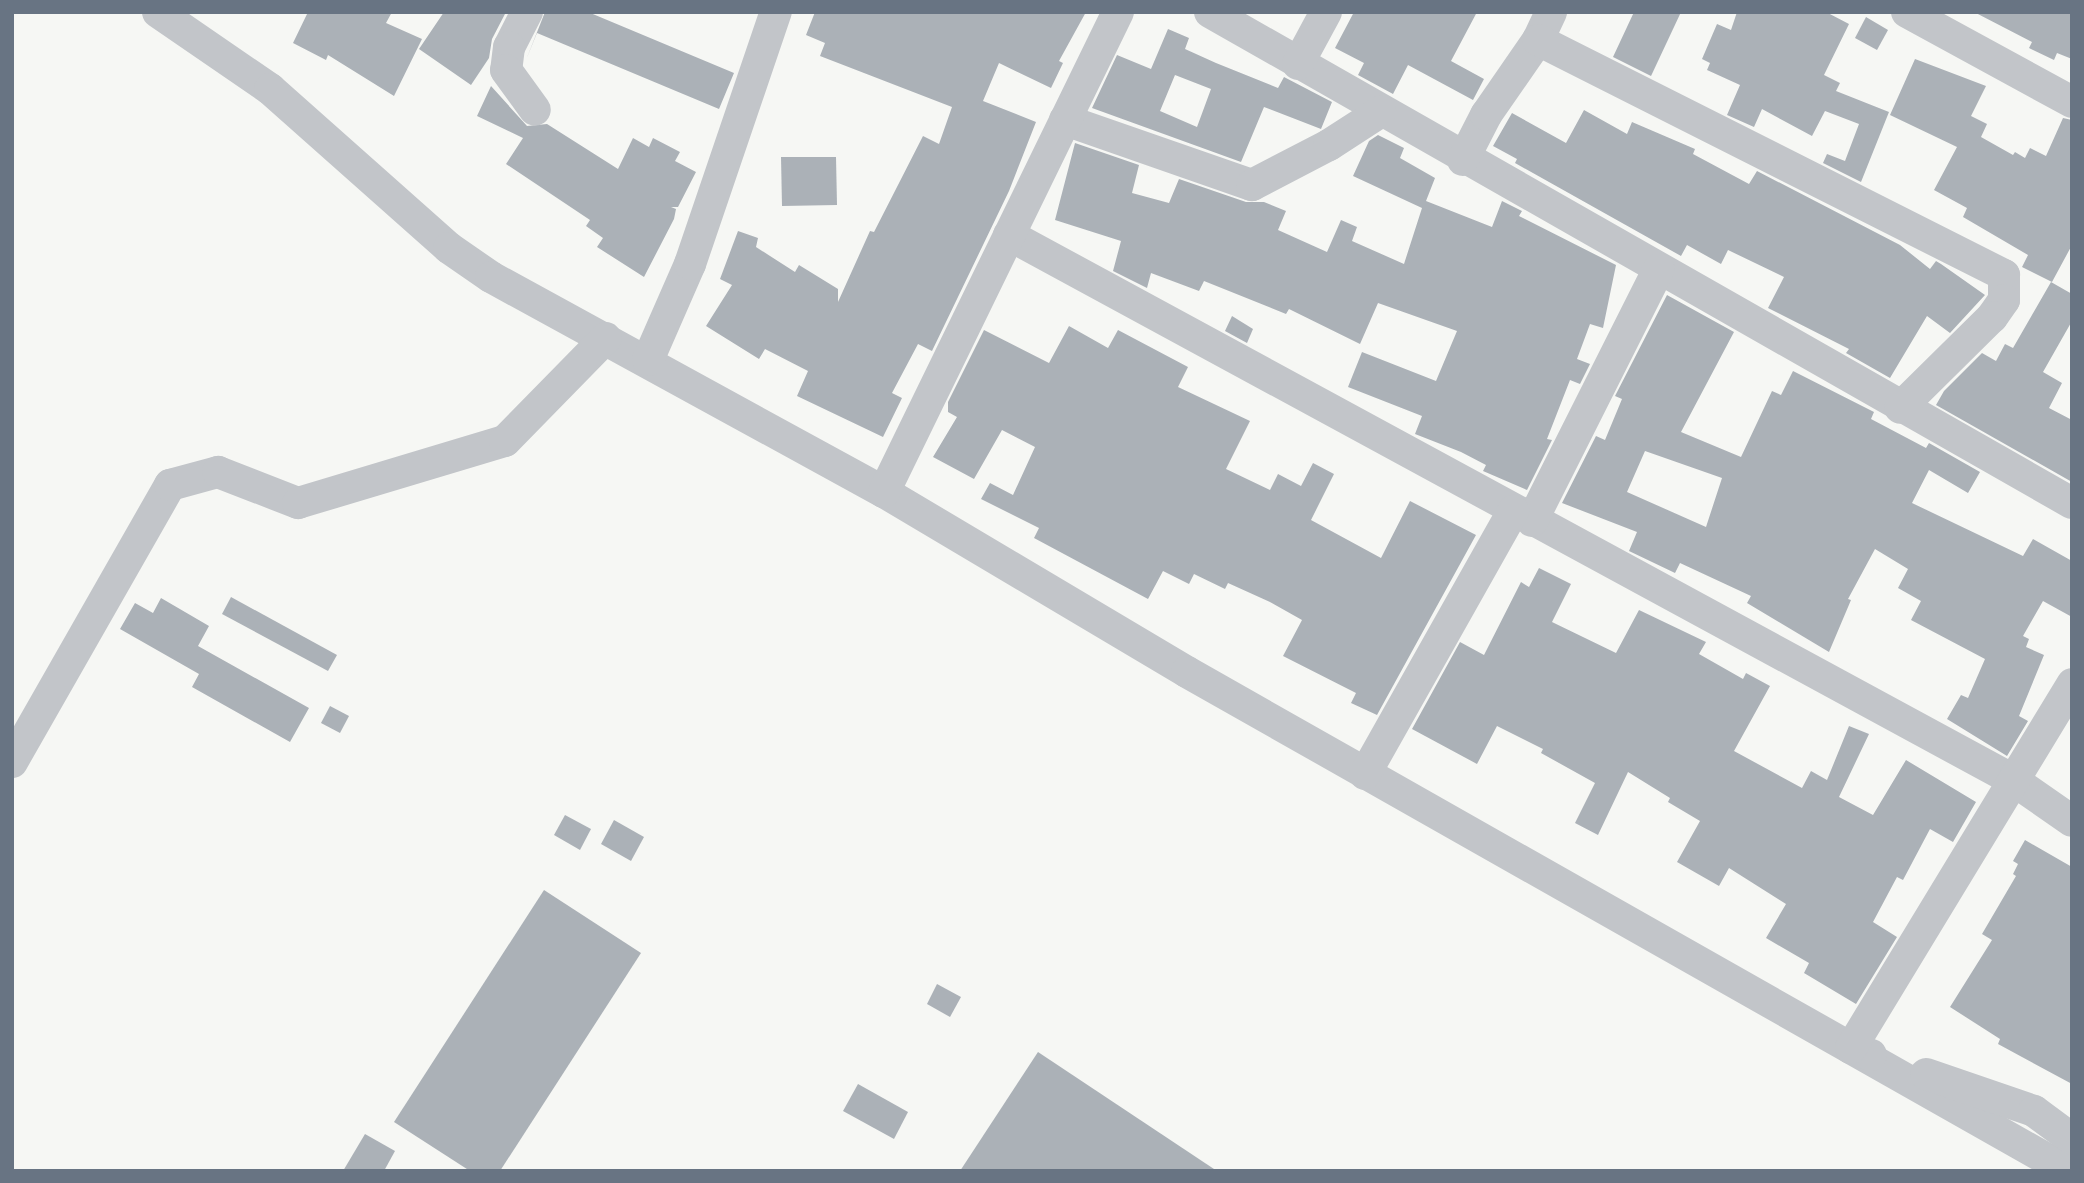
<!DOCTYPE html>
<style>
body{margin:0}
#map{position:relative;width:2084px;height:1183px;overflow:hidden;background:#f6f7f4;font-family:Raleway,sans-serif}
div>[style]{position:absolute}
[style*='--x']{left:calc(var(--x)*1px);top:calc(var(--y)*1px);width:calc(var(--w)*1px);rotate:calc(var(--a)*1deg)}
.building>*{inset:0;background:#abb1b7}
.minor>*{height:32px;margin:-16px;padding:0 16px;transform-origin:16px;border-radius:16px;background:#c2c5c9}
span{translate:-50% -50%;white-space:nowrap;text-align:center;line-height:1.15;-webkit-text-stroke:7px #fff;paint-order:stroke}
.frame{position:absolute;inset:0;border:14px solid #687483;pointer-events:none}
</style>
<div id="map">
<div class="building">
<i style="clip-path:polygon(308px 12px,392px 12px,386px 23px,422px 39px,394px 96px,328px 55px,326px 60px,293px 43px)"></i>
<i style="clip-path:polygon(444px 12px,506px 12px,492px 39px,489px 58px,471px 85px,419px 49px)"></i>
<i style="clip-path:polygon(545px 12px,588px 12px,734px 73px,719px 109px,537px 33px,526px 60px)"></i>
<i style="clip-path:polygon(815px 12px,1086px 12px,1059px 61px,1063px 63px,1051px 88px,999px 63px,983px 101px,1036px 122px,1009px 191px,932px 351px,918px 344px,892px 393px,902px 398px,883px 437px,797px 396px,808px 371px,765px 349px,759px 359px,706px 326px,732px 285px,720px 279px,738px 231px,758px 238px,756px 247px,795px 272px,799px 265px,838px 289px,838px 302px,870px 231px,874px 232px,923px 136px,939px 144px,952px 107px,820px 56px,825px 43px,806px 35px)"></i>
<i style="clip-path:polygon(1354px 12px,1477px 12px,1451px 61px,1484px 79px,1473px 100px,1408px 65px,1393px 94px,1358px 75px,1364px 63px,1335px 48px)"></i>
<i style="clip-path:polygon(1634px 12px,1681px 12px,1651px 76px,1613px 57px)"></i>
<i style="clip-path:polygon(1737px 12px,1826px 12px,1849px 24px,1824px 75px,1840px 83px,1836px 91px,1889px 112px,1861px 182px,1823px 163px,1827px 154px,1845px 161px,1859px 124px,1825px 111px,1812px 136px,1762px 109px,1754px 127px,1727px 115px,1740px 85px,1707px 70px,1710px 63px,1702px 59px,1717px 24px,1731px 30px)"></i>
<i style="clip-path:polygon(1974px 12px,2072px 12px,2072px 59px,2057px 53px,2054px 60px,2029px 48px,2032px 42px)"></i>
<i style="clip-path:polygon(1866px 17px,1888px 30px,1877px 50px,1855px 38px)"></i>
<i style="clip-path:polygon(evenodd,1168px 29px,1189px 38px,1185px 49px,1216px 63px,1278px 88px,1284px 77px,1332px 102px,1321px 129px,1264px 107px,1241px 162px,1092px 108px,1117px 55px,1151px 69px,1168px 29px,1175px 75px,1211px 89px,1197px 127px,1160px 111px,1175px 75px)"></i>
<i style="clip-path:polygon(1915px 59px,1986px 86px,1971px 116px,1987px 124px,1981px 137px,2013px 155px,2015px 152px,2025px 158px,2030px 148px,2046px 156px,2063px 118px,2072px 120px,2072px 245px,2052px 282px,2022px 267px,2028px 255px,1963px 217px,1967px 208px,1934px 190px,1957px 147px,1890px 115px)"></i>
<i style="clip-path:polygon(491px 86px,527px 126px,547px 124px,618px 169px,633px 138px,649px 147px,653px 138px,680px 152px,675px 161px,696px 172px,678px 207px,671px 207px,676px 209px,674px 219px,644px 277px,597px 247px,603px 238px,586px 226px,590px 220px,506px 164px,523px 138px,477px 116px)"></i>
<i style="clip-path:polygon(1584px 110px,1627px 134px,1632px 122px,1695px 149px,1693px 154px,1749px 184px,1757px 171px,1900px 245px,1930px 269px,1936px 261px,1941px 264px,1985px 295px,1950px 333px,1927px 316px,1890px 378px,1846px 353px,1849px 349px,1768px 308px,1784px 277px,1728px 250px,1721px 264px,1687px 245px,1681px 256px,1515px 163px,1517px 159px,1493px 146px,1512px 113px,1566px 143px)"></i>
<i style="clip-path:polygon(1378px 135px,1404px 148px,1400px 158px,1435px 178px,1426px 201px,1492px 227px,1502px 201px,1522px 211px,1519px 216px,1616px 265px,1603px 328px,1590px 324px,1577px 359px,1590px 364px,1580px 384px,1570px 380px,1547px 439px,1552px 440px,1527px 490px,1483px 471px,1486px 465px,1461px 452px,1415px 434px,1422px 416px,1348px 387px,1362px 352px,1436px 381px,1457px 331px,1378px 303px,1360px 344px,1289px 309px,1286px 314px,1204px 281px,1199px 291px,1151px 273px,1147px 288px,1113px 271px,1121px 241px,1055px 220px,1075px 143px,1139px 165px,1132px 193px,1169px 203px,1179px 179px,1246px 202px,1264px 202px,1286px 211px,1278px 230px,1327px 252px,1341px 220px,1357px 227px,1352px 241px,1404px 264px,1422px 208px,1353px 176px,1369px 141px)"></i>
<i style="clip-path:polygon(781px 157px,836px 157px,837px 205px,782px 206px)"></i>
<i style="clip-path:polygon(2051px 282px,2072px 294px,2072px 321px,2043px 372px,2062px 383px,2049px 408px,2072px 420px,2072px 482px,1936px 405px,1944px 391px,1982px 353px,1996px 361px,2005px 344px,2013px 348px)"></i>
<i style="clip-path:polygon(evenodd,1667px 295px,1734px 332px,1681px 432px,1741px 457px,1772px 391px,1781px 395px,1793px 371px,1874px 412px,1871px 419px,1926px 448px,1929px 443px,1980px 472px,1968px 493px,1929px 470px,1912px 503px,2023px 556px,2033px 539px,2072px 561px,2072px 617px,2043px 601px,2023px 636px,2029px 639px,2026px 647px,2044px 655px,2019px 716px,2028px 721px,2007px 756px,1947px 719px,1961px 695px,1968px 698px,1985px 659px,1911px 620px,1921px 601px,1898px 588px,1908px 569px,1875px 549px,1848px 599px,1851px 600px,1829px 652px,1747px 603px,1751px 596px,1680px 563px,1675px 573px,1629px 551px,1637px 532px,1562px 503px,1596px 436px,1605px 440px,1622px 399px,1615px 396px,1667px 295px,1645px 451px,1722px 478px,1706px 527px,1627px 492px,1645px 451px)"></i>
<i style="clip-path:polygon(1232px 316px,1253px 329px,1247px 343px,1225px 331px)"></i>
<i style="clip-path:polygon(1069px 326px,1108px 348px,1118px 330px,1188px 367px,1178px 387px,1250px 421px,1226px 469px,1270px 490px,1278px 474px,1301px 486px,1313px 463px,1334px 474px,1311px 520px,1381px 558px,1410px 501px,1476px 535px,1377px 715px,1351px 703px,1356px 693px,1283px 656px,1302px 620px,1270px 602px,1228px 583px,1225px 589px,1194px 574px,1189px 584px,1163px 571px,1148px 599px,1034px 538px,1039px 528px,981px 499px,990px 483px,1013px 495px,1035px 447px,1002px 430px,974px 479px,933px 457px,957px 417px,948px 412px,948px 402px,984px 330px,1049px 363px)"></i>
<i style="clip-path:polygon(1539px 568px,1571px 584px,1552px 622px,1616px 653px,1639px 610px,1706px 642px,1699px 654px,1743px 679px,1746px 673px,1770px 686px,1734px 751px,1802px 788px,1811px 771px,1827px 780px,1849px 726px,1869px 734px,1839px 797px,1873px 815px,1906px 760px,1976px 802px,1953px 842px,1930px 829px,1903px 880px,1897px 877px,1873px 922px,1897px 937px,1856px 1004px,1804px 973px,1809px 963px,1766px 938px,1786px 904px,1729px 868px,1719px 886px,1677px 862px,1700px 821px,1668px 802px,1670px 798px,1628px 772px,1598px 835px,1575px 823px,1595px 783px,1541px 753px,1543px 749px,1497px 726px,1477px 764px,1412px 729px,1460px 642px,1484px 655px,1521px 582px,1529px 587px)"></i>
<i style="clip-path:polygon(231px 597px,337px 655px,328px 671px,222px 614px)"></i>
<i style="clip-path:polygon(161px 598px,209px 626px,198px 646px,309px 708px,290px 742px,192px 687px,199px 674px,120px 629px,135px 603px,153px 613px)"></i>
<i style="clip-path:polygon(330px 706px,349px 716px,340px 733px,321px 723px)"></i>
<i style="clip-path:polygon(565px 815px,591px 829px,580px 850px,554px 835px)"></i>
<i style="clip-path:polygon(614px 820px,644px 837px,631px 861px,601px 844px)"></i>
<i style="clip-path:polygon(2025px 840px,2072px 867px,2072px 1084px,1998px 1044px,2000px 1039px,1950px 1007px,1992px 940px,1982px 934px,2016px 876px,2013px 874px,2018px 864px,2013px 861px)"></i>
<i style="clip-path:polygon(544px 890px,641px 953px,500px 1171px,470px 1171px,394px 1122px)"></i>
<i style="clip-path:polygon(937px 984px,961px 997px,950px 1017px,927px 1004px)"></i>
<i style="clip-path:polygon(1038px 1052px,1217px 1171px,960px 1171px)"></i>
<i style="clip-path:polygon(858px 1084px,908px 1112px,894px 1139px,843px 1111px)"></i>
<i style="clip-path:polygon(365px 1134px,395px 1151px,384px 1171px,343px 1171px)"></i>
</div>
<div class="minor">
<i style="--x:158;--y:12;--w:136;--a:34.5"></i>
<i style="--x:270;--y:89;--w:239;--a:41.6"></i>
<i style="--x:449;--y:248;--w:51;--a:34.6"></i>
<i style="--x:491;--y:277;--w:448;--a:28.7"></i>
<i style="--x:884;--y:492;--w:352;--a:30.7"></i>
<i style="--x:1187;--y:672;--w:1013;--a:29.53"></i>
<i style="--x:527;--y:12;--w:39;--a:117"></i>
<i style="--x:509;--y:47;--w:23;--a:97"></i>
<i style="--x:506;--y:70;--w:49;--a:54.1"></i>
<i style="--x:1210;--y:12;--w:992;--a:29.67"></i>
<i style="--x:1907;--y:12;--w:188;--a:28.6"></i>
<i style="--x:1538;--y:40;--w:31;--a:-65"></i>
<i style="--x:1298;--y:64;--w:59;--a:-61.7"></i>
<i style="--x:1065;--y:120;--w:198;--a:19.2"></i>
<i style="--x:1252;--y:185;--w:87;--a:-27.5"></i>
<i style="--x:1329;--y:145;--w:61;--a:-32.9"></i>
<i style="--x:1463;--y:160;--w:51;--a:-62.9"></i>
<i style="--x:1486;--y:115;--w:91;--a:-55.3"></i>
<i style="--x:1538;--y:40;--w:522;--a:26.76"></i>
<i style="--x:2004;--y:275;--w:25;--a:90"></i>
<i style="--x:2004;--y:300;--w:21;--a:125"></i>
<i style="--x:1992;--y:317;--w:129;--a:135.3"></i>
<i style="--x:1009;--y:235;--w:1142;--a:28.49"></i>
<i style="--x:2013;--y:780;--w:72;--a:34.8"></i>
<i style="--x:648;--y:360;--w:105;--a:-66.4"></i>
<i style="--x:690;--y:264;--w:266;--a:-71.2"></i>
<i style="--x:884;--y:492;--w:534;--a:-64.01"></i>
<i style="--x:1532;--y:521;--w:282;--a:-63.3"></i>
<i style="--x:12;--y:762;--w:319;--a:-60.3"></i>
<i style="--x:170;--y:485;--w:50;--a:-15.2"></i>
<i style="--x:218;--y:472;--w:86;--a:21.2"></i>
<i style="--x:298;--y:503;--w:216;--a:-16.7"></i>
<i style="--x:505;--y:441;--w:144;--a:-45.6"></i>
<i style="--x:1365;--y:774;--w:302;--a:-60.6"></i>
<i style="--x:1871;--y:1055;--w:21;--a:-161"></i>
<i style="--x:1851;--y:1048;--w:426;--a:-58.7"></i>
<i style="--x:1926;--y:1074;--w:114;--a:18.9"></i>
<i style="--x:2034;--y:1111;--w:47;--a:36.4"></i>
</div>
<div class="frame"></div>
</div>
